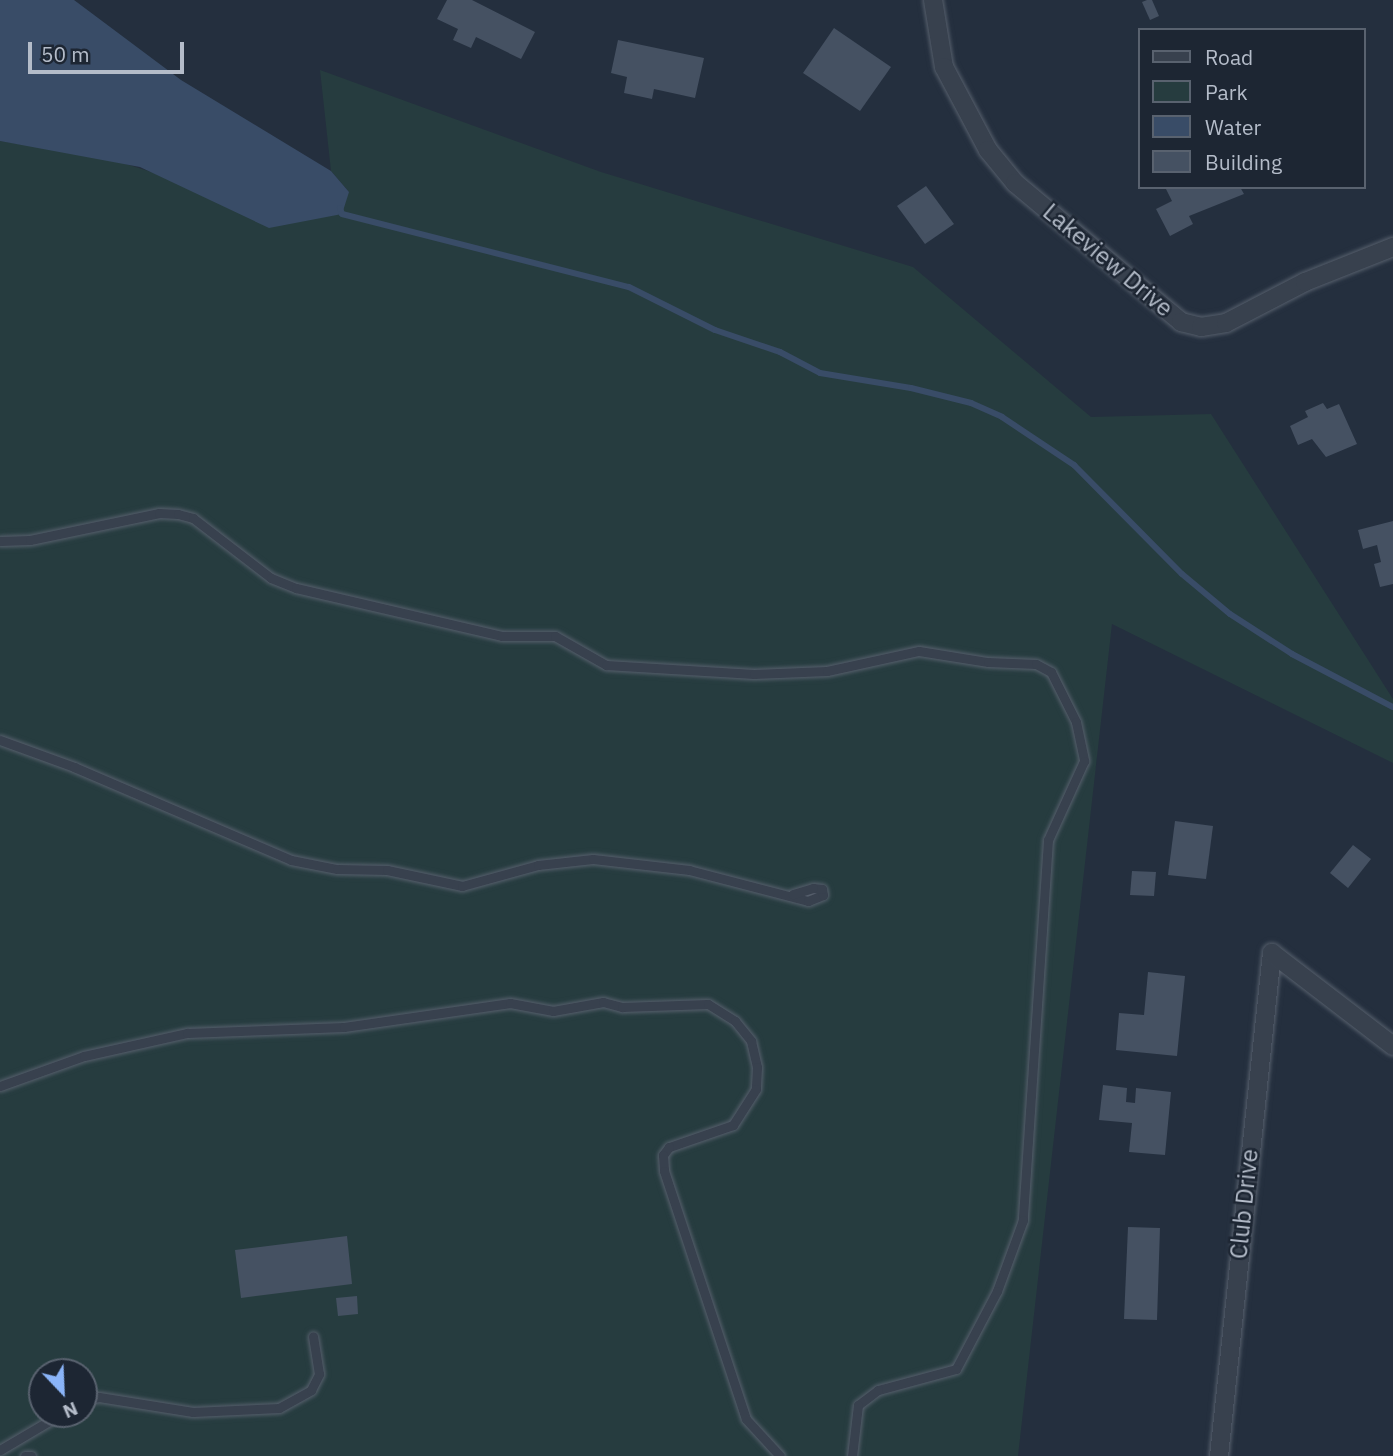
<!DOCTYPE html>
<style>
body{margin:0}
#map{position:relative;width:1393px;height:1456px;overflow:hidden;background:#242f3e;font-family:"IBM Plex Sans",sans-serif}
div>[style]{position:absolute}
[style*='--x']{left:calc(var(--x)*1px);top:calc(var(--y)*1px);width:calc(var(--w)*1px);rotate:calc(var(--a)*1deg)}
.green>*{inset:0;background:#263c3f}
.water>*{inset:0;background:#394c67}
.stream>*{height:6px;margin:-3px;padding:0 3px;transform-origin:3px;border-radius:3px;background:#394c67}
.building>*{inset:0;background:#455162}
.roads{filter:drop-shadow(0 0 2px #565f6c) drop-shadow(0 0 2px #565f6c)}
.service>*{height:9px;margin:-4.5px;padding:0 4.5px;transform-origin:4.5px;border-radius:4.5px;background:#38414e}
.minor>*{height:18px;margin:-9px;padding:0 9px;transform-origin:9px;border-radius:9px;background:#38414e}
span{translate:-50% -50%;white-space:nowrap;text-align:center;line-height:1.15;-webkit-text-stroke:5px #1d2633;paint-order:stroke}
.street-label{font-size:24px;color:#b4bcc9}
.legend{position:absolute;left:1138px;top:28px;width:228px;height:161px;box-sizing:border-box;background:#1d2633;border:2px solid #59626f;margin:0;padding:9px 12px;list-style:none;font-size:21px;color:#b4bcc9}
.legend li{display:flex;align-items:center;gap:14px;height:35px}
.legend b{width:35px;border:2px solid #59626f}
.north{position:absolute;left:28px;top:1358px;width:70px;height:70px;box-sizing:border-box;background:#1d2633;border:2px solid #59626f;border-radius:50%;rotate:157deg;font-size:19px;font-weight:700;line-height:28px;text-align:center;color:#b4bcc9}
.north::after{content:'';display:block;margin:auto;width:24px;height:32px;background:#8ab4f8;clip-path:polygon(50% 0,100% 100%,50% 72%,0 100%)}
.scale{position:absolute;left:28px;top:42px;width:156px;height:32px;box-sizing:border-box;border:4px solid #b4bcc9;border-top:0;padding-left:9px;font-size:21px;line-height:24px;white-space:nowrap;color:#b4bcc9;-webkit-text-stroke:5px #1d2633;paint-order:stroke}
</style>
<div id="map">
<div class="green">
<i style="clip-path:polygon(evenodd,320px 70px,601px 172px,913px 267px,1091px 417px,1211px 414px,1393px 699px,1393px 763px,1112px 624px,1018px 1456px,0 1456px,0 141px,107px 158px,167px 177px,349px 192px,331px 171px,320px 70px,42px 1372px,84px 1372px,84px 1414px,42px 1414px,42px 1372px)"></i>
</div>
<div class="water">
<i style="clip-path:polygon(0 0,74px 0,181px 80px,331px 171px,349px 192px,342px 214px,269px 228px,140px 167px,0 141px)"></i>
</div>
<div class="stream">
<i style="--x:340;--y:208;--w:6;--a:72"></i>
<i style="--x:342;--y:214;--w:296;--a:14.3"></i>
<i style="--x:629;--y:287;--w:96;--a:26.6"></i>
<i style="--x:715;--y:330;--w:69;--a:18.7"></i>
<i style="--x:780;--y:352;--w:45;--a:27.7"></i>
<i style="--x:820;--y:373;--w:92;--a:9.4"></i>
<i style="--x:911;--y:388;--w:62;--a:14"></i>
<i style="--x:971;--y:403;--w:34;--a:24"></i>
<i style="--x:1002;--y:417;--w:87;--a:33.7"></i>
<i style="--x:1074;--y:465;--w:153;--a:45.3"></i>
<i style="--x:1182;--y:574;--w:62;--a:39.8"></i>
<i style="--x:1230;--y:614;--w:74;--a:32.8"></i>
<i style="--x:1292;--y:654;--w:114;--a:27.7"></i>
</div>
<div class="building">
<i style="clip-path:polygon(447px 0,472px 0,535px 32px,521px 59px,476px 37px,471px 48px,453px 40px,458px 29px,437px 19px)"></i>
<i style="clip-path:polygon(1147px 0,1152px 0,1159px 16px,1150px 20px,1142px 2px)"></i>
<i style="clip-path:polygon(834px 28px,891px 67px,860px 111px,803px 73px)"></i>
<i style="clip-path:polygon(618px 40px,704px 58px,695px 98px,654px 89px,652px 99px,624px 93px,627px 77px,611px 73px)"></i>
<i style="clip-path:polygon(926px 186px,954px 224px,925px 244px,897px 206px)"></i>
<i style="clip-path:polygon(1165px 187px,1240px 187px,1244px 194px,1189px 216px,1193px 224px,1170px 236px,1156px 209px,1172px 201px)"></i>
<i style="clip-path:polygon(1323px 403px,1327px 409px,1339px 404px,1357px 444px,1326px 457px,1312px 439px,1298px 445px,1290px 426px,1308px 417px,1305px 411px)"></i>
<i style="clip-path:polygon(1393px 521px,1393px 584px,1380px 587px,1374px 564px,1381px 562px,1377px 545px,1363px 549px,1358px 530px)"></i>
<i style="clip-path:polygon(1175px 821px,1213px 826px,1206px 879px,1168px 875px)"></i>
<i style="clip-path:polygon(1353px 845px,1371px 859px,1348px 888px,1330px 873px)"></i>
<i style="clip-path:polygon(1132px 871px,1156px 872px,1154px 896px,1130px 895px)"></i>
<i style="clip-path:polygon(1148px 972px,1185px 976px,1177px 1056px,1116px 1050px,1119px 1013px,1144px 1015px)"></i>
<i style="clip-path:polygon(1103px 1085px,1127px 1088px,1126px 1102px,1135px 1103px,1136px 1088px,1171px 1092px,1165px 1155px,1129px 1152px,1132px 1123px,1099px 1120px)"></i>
<i style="clip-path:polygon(1128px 1227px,1160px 1228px,1157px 1320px,1124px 1319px)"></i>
<i style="clip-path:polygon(347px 1236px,352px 1284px,241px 1298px,235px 1250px)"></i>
<i style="clip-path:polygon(357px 1296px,358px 1314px,338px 1316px,336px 1298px)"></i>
</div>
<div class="roads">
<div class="service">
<i style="--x:0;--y:541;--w:30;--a:-2"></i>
<i style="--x:30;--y:540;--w:132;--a:-11.8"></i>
<i style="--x:159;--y:513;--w:19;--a:3"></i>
<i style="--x:178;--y:514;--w:16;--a:15"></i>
<i style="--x:193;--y:518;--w:98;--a:37.6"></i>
<i style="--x:271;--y:578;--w:27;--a:22"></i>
<i style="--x:296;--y:588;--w:212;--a:13.1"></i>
<i style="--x:502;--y:636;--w:53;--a:0"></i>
<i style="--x:555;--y:636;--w:59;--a:29.6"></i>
<i style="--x:606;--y:665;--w:148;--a:3.5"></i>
<i style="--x:754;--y:674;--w:73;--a:-2.4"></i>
<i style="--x:827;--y:671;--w:94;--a:-12.3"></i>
<i style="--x:919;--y:651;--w:70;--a:9.1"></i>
<i style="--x:988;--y:662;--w:48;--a:2.4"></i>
<i style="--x:1036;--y:664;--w:17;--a:28"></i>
<i style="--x:1051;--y:672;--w:56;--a:63.4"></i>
<i style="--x:1076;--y:722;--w:40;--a:78"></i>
<i style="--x:1084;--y:761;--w:87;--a:114.5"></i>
<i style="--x:1048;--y:840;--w:381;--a:93.8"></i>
<i style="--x:1023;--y:1220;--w:76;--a:110.1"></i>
<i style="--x:997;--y:1291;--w:88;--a:117.7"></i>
<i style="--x:956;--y:1369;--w:81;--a:164.9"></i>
<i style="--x:878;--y:1390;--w:25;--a:143"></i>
<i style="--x:858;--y:1405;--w:51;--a:96.7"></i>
<i style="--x:0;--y:740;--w:79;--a:20"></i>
<i style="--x:74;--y:767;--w:236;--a:23.2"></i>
<i style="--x:291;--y:860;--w:47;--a:11.1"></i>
<i style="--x:337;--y:869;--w:50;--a:1.1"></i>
<i style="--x:387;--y:870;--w:77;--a:12"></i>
<i style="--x:462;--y:886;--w:79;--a:-15.4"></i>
<i style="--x:538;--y:865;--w:55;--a:-6.2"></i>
<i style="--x:593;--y:859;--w:97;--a:6.5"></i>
<i style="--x:689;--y:870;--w:123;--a:14.6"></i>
<i style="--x:808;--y:901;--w:16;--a:-22"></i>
<i style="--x:823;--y:895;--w:6;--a:-99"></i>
<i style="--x:822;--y:889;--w:9;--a:-174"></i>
<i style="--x:813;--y:888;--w:21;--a:163"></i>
<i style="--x:0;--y:1086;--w:89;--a:-19.7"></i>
<i style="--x:84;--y:1056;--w:106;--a:-12.6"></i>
<i style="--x:187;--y:1033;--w:157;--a:-2.2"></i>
<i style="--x:344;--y:1027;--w:168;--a:-8.2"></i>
<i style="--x:510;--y:1003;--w:44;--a:10.5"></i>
<i style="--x:553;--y:1011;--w:51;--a:-10.2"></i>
<i style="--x:603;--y:1002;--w:20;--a:15"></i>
<i style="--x:622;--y:1007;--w:86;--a:-2"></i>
<i style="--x:708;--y:1004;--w:32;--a:32"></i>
<i style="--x:735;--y:1021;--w:26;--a:51"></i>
<i style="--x:751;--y:1041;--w:27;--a:77"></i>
<i style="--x:757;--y:1067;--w:22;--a:93"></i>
<i style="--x:756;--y:1089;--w:43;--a:122.6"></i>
<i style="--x:733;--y:1125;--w:68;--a:161"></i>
<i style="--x:669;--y:1147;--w:10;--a:127"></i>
<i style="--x:663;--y:1155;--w:16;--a:86"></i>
<i style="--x:664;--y:1171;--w:261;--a:71.7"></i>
<i style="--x:746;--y:1419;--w:50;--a:47.4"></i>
<i style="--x:84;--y:1400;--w:15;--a:-11"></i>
<i style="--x:99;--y:1397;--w:95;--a:9.1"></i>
<i style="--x:193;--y:1412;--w:86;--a:-2.7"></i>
<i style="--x:279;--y:1408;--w:37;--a:-29"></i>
<i style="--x:311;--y:1390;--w:18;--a:-63"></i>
<i style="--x:319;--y:1374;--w:38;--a:-99"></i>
<i style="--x:0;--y:1450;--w:71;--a:-30.5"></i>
<i style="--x:25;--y:1456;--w:6;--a:0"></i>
</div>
<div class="minor">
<i style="--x:933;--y:0;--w:68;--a:80.7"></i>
<i style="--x:944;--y:67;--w:94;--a:62.1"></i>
<i style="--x:988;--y:150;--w:43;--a:50.7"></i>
<i style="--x:1015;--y:183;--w:217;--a:39.9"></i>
<i style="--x:1181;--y:322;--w:21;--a:14"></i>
<i style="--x:1201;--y:327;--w:25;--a:-9"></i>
<i style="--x:1226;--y:323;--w:89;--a:-27.4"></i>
<i style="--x:1305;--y:282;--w:95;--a:-21.7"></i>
<i style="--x:1219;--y:1456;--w:506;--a:-83.99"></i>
<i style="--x:1272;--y:953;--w:153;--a:37.5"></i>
</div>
</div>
<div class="street-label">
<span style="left:1108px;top:260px;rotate:40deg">Lakeview Drive</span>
<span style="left:1244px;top:1204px;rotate:-84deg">Club Drive</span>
</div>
<ul class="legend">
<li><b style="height:9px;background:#38414e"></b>Road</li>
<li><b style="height:19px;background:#263c3f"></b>Park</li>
<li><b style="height:19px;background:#394c67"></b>Water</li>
<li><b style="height:19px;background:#455162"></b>Building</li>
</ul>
<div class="north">N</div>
<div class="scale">50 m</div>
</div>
